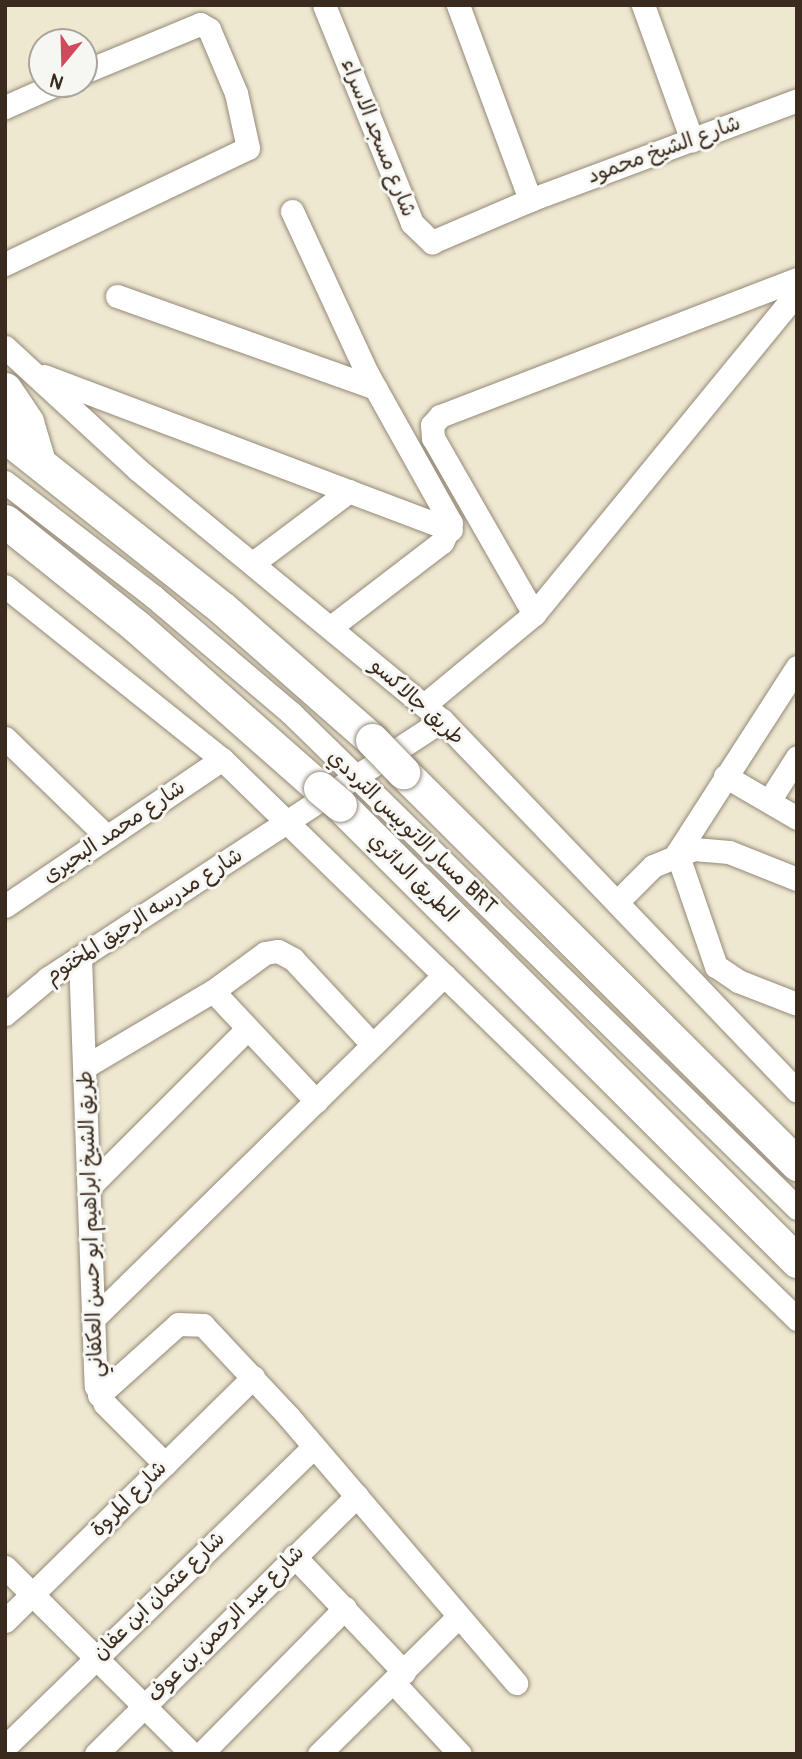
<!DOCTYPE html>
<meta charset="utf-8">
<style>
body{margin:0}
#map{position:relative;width:802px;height:1759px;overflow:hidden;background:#eee8d1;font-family:Pangolin,"Playpen Sans Arabic",sans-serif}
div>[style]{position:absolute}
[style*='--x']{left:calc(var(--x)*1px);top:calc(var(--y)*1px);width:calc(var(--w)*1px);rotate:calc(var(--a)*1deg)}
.roads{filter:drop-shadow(0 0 2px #948978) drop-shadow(0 0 2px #948978)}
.minor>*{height:23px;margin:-11.5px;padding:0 11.5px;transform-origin:11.5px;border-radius:11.5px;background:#fff}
.highway>*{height:33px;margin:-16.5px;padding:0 16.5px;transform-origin:16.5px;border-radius:16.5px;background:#fff}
.bridges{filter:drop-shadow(0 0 2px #948978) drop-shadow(0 0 2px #948978)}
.highway-bridge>*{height:33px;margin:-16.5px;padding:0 16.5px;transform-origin:16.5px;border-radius:16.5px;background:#fff}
span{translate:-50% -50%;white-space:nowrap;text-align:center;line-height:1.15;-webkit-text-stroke:6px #f6f6f2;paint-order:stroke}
.street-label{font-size:21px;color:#3b2a1e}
.frame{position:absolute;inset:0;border:7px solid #3b2a1e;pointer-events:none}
.north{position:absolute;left:28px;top:28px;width:70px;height:70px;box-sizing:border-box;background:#f6f6f2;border:2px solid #aba49d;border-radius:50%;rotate:199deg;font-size:19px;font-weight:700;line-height:28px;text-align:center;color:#3b2a1e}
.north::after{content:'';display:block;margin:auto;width:24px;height:32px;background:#d1495b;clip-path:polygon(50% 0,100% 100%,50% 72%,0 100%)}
</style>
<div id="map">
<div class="roads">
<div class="minor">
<i style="--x:324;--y:5;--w:235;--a:68"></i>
<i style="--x:412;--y:223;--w:28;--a:44"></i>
<i style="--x:432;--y:242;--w:107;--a:-23.2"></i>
<i style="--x:530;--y:200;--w:285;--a:-20.5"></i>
<i style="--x:458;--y:5;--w:208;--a:69.7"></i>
<i style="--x:643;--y:5;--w:144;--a:70.1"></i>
<i style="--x:5;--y:107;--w:57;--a:-23.9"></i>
<i style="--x:292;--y:211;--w:179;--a:65.2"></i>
<i style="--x:367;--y:373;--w:172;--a:60.8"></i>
<i style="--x:451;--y:523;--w:21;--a:115"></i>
<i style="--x:442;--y:542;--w:140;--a:142.6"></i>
<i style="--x:5;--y:264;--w:269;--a:-25.5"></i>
<i style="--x:248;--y:148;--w:56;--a:-102.3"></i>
<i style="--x:236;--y:93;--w:69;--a:-112.9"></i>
<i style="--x:209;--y:29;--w:10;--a:-151"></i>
<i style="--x:200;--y:24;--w:126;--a:157.5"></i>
<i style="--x:117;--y:296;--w:274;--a:19.6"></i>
<i style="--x:5;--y:347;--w:180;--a:42.7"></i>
<i style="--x:137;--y:469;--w:395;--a:39.5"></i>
<i style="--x:442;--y:720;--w:513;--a:46.26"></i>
<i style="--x:44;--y:376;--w:435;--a:20.7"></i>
<i style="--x:5;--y:482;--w:187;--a:37.6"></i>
<i style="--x:153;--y:596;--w:181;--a:40.3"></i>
<i style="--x:291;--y:713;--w:708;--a:44.37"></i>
<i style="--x:253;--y:563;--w:120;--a:-36.9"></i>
<i style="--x:5;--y:586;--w:278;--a:38.6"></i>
<i style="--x:222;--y:759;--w:803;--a:44.24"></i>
<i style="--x:534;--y:614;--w:203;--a:-119.8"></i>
<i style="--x:433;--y:438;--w:13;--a:-94"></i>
<i style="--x:432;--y:425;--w:12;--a:-48"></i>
<i style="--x:440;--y:416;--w:382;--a:-21"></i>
<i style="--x:797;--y:667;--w:221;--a:122.8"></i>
<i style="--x:677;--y:853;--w:120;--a:71"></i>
<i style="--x:716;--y:966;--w:27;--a:34"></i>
<i style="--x:738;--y:981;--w:63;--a:21.3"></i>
<i style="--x:424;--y:705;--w:143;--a:-39.6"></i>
<i style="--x:534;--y:614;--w:415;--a:-50.7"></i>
<i style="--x:5;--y:738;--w:142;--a:44.1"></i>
<i style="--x:725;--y:776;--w:83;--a:30.3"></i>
<i style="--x:769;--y:801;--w:52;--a:-57.5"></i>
<i style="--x:617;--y:902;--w:51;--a:-45"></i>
<i style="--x:653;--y:866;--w:44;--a:-22.5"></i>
<i style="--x:694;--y:849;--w:35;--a:5"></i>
<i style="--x:729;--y:852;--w:73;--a:21.7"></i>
<i style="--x:5;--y:906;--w:262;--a:-34.1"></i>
<i style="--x:80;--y:958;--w:428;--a:87.9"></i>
<i style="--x:96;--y:1386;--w:20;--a:63"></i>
<i style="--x:105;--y:1404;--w:85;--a:45"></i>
<i style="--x:213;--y:991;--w:151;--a:46.9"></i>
<i style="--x:5;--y:1014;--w:56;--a:-39.9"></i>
<i style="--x:48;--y:978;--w:471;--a:-33.2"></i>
<i style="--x:86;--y:1066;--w:147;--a:-30.6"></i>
<i style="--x:213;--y:991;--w:64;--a:-36.2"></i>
<i style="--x:265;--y:953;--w:13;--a:-9"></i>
<i style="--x:278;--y:951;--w:17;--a:28"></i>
<i style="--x:293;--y:959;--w:117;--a:47.1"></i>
<i style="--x:90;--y:1186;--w:223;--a:-45"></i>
<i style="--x:94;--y:1318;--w:490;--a:-44.4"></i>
<i style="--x:99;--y:1395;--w:106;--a:-41.9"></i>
<i style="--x:178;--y:1324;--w:25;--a:2"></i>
<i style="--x:203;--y:1325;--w:126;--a:46.9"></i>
<i style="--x:289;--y:1417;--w:350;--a:49.5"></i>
<i style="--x:294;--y:1556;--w:160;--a:46.5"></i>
<i style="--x:5;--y:1567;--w:264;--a:45"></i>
<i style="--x:5;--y:1621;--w:348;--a:-44.5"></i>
<i style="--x:393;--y:1682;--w:98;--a:47.1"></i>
<i style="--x:5;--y:1747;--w:431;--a:-44.2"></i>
<i style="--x:96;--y:1754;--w:367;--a:-44.7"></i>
<i style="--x:201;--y:1754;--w:205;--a:-45.4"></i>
<i style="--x:319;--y:1754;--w:195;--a:-44.6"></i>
</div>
<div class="highway">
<i style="--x:5;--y:389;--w:40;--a:56"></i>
<i style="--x:27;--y:422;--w:42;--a:73.3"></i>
<i style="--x:5;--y:436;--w:277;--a:38.4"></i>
<i style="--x:222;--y:608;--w:200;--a:41.3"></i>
<i style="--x:5;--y:521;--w:168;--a:38.7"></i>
<i style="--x:136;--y:626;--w:245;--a:41.4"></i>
<i style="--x:403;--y:772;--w:556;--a:44.85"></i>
<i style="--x:340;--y:805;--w:646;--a:44.94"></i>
</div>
</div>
<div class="bridges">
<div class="highway-bridge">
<i style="--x:372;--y:740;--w:45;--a:45.9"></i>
<i style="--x:320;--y:788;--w:26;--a:40"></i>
</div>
</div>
<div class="street-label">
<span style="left:378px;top:138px;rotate:68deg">شارع مسجد الاسراء</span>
<span style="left:664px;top:150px;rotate:-20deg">شارع الشيخ محمود</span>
<span style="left:417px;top:702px;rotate:42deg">طريق جالاكسو</span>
<span style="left:114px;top:832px;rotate:-34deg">شارع محمد البحيرى</span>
<span style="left:412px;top:832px;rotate:44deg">مسار الاتوبيس الترددي BRT</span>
<span style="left:413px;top:878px;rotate:45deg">الطريق الدائري</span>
<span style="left:144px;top:916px;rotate:-33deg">شارع مدرسه الرحيق المختوم</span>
<span style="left:91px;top:1224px;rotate:-92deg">طريق الشيخ ابراهيم ابو حسن العكفاني</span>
<span style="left:129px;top:1499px;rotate:-45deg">شارع المروة</span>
<span style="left:159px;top:1596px;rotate:-44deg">شارع عثمان ابن عفان</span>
<span style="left:226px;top:1624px;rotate:-45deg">شارع عبد الرحمن بن عوف</span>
</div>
<div class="frame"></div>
<div class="north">N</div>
</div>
